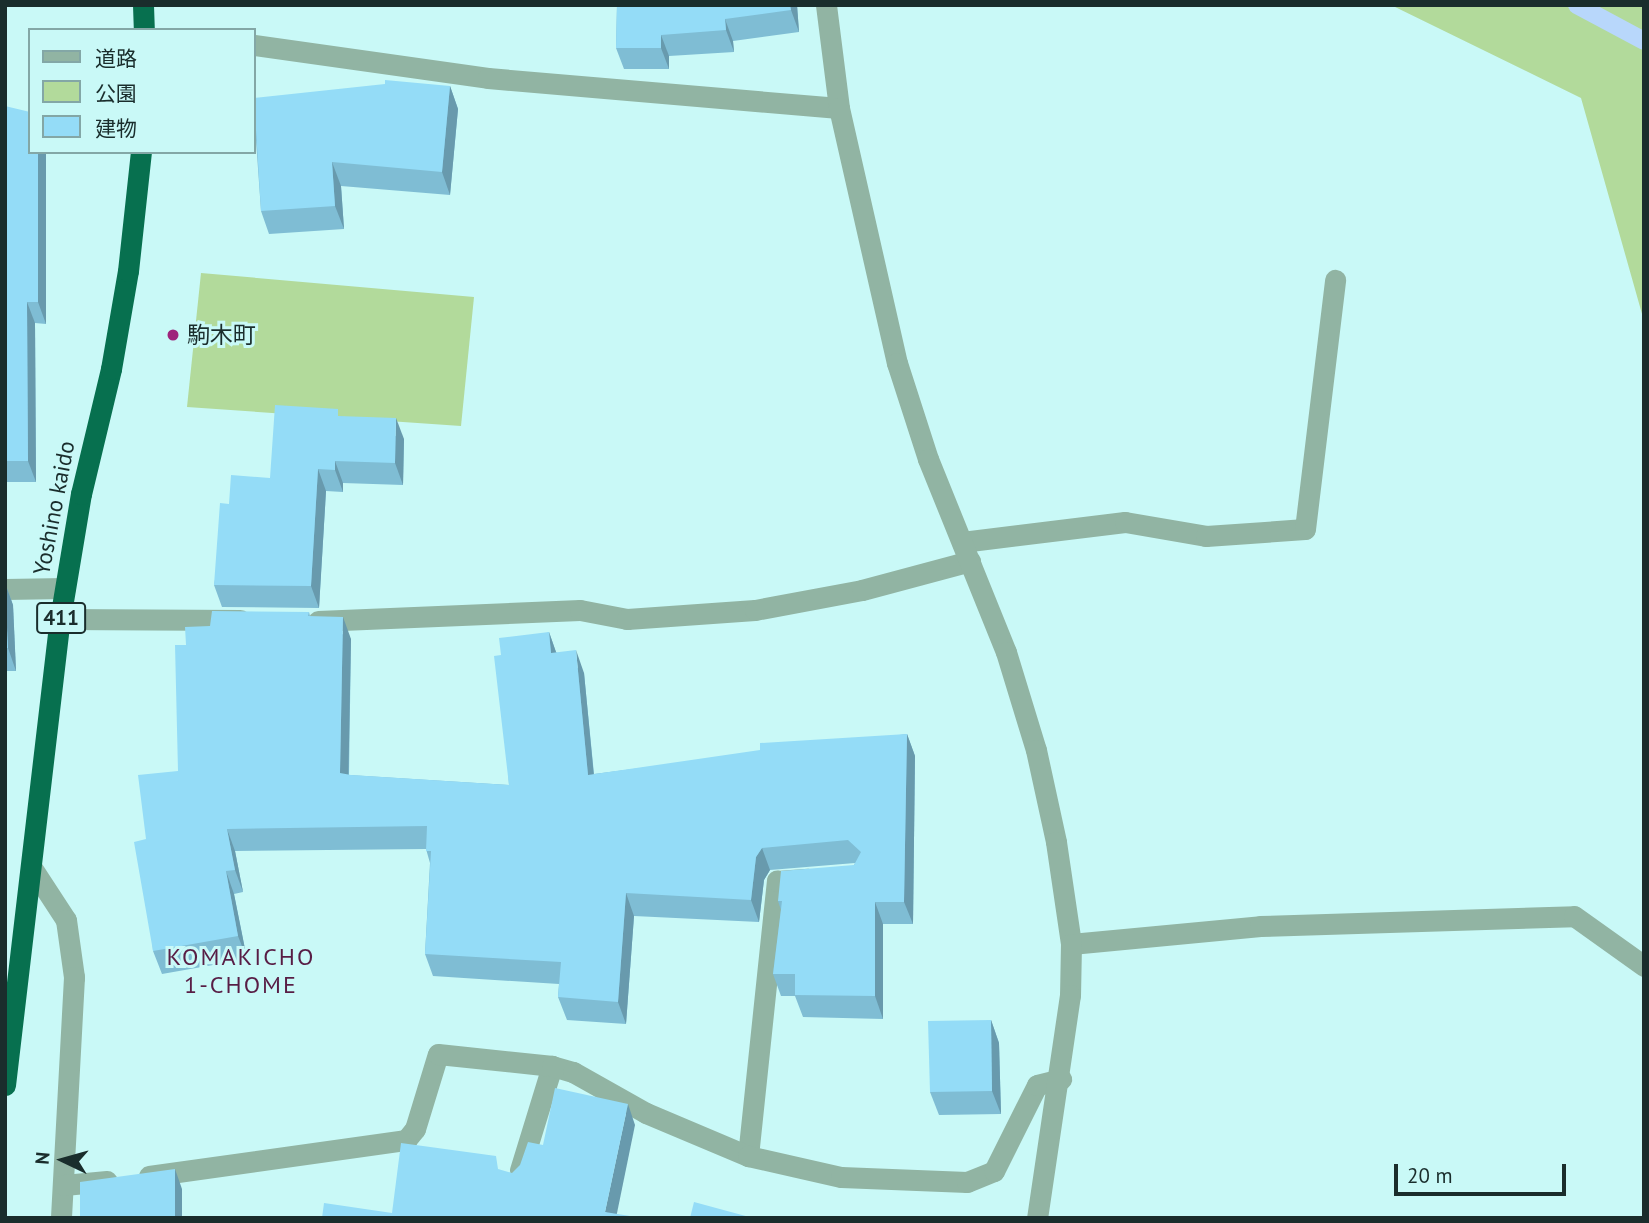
<!DOCTYPE html>
<meta charset="utf-8">
<style>
body{margin:0}
#map{position:relative;width:1649px;height:1223px;overflow:hidden;background:#c9f9f7;font-family:"PT Sans","Noto Sans JP",sans-serif}
div>[style]{position:absolute}
[style*='--x']{left:calc(var(--x)*1px);top:calc(var(--y)*1px);width:calc(var(--w)*1px);rotate:calc(var(--a)*1deg)}
.green>*{inset:0;background:#b2da9b}
.stream>*{height:18px;margin:-9px;padding:0 9px;transform-origin:9px;border-radius:9px;background:#b8d7fb}
.lane>*{height:21px;margin:-10.5px;padding:0 10.5px;transform-origin:10.5px;border-radius:10.5px;background:#91b4a3}
.street>*{height:21px;margin:-10.5px;padding:0 10.5px;transform-origin:10.5px;border-radius:10.5px;background:#91b4a3}
.highway>*{height:21px;margin:-10.5px;padding:0 10.5px;transform-origin:10.5px;border-radius:10.5px;background:#07704f}
.wall>*{inset:0;background:#7fbdd4}
.shaded-wall>*{inset:0;background:#689aad}
.building>*{inset:0;background:#94dcf7}
.dots>*{width:19px;height:19px;translate:-50% -50%;box-sizing:border-box;border:4px solid #c9f9f7;border-radius:50%}
span{translate:-50% -50%;white-space:nowrap;text-align:center;line-height:1.15;-webkit-text-stroke:6px #c9f9f7;paint-order:stroke}
.shield-label span{padding:2px 5px;background:#c9f9f7;border:2px solid;border-radius:5px;-webkit-text-stroke-width:0}
.shield-label{font-size:21px;color:#1a2d2c;font-weight:700}
.poi-label{font-size:23px;color:#1a2d2c}
.left{translate:0 -50%;text-align:left}
.street-label{font-size:23px;color:#1a2d2c}
.neighbourhood-label{font-size:24px;color:#581d45;letter-spacing:2px}
.frame{position:absolute;inset:0;border:7px solid #1a2d2c;pointer-events:none}
.legend{position:absolute;left:28px;top:28px;width:228px;height:126px;box-sizing:border-box;background:#c9f9f7;border:2px solid #83a7a6;margin:0;padding:9px 12px;list-style:none;font-size:21px;color:#1a2d2c}
.legend li{display:flex;align-items:center;gap:14px;height:35px}
.legend b{width:35px;border:2px solid #83a7a6}
.north{position:absolute;left:28px;top:1125px;width:70px;height:70px;-webkit-text-stroke:5px #c9f9f7;paint-order:stroke;rotate:275deg;font-size:19px;font-weight:700;line-height:28px;text-align:center;color:#1a2d2c}
.north::after{content:'';display:block;margin:auto;width:24px;height:32px;background:#1a2d2c;clip-path:polygon(50% 0,100% 100%,50% 72%,0 100%)}
.scale{position:absolute;left:1394px;top:1164px;width:172px;height:32px;box-sizing:border-box;border:4px solid #1a2d2c;border-top:0;padding-left:9px;font-size:21px;line-height:24px;white-space:nowrap;color:#1a2d2c;-webkit-text-stroke:5px #c9f9f7;paint-order:stroke}
</style>
<div id="map">
<div class="green">
<i style="clip-path:polygon(1391px 5px,1644px 5px,1644px 321px,1581px 98px)"></i>
<i style="clip-path:polygon(201px 273px,474px 297px,461px 426px,187px 407px)"></i>
</div>
<div class="stream">
<i style="--x:1577;--y:5;--w:76;--a:28.2"></i>
</div>
<div class="lane">
<i style="--x:254;--y:45;--w:236;--a:8"></i>
<i style="--x:488;--y:78;--w:352;--a:4.9"></i>
<i style="--x:962;--y:542;--w:164;--a:-7"></i>
<i style="--x:1125;--y:522;--w:82;--a:9.8"></i>
<i style="--x:1206;--y:536;--w:99;--a:-4"></i>
<i style="--x:1305;--y:529;--w:251;--a:-83.1"></i>
<i style="--x:5;--y:589;--w:60;--a:-1"></i>
<i style="--x:60;--y:619;--w:180;--a:0.3"></i>
<i style="--x:318;--y:621;--w:262;--a:-2.4"></i>
<i style="--x:580;--y:610;--w:48;--a:10.8"></i>
<i style="--x:627;--y:619;--w:128;--a:-4"></i>
<i style="--x:755;--y:610;--w:109;--a:-10.6"></i>
<i style="--x:862;--y:590;--w:112;--a:-15"></i>
<i style="--x:32;--y:868;--w:62;--a:56.8"></i>
<i style="--x:66;--y:920;--w:58;--a:82"></i>
<i style="--x:74;--y:977;--w:241;--a:93.1"></i>
<i style="--x:1071;--y:944;--w:190;--a:-5.4"></i>
<i style="--x:1260;--y:926;--w:314;--a:-1.8"></i>
<i style="--x:1574;--y:916;--w:86;--a:35.5"></i>
<i style="--x:748;--y:1156;--w:277;--a:-84"></i>
<i style="--x:777;--y:881;--w:31;--a:-4"></i>
<i style="--x:520;--y:1170;--w:109;--a:-72.9"></i>
<i style="--x:149;--y:1176;--w:260;--a:-8"></i>
<i style="--x:406;--y:1140;--w:14;--a:-51"></i>
<i style="--x:415;--y:1129;--w:78;--a:-73"></i>
<i style="--x:438;--y:1054;--w:115;--a:6"></i>
<i style="--x:552;--y:1066;--w:22;--a:16"></i>
<i style="--x:573;--y:1072;--w:84;--a:29.3"></i>
<i style="--x:646;--y:1113;--w:111;--a:22.9"></i>
<i style="--x:748;--y:1156;--w:95;--a:12.7"></i>
<i style="--x:841;--y:1177;--w:126;--a:2.3"></i>
<i style="--x:967;--y:1182;--w:29;--a:-22"></i>
<i style="--x:994;--y:1171;--w:96;--a:-63.4"></i>
<i style="--x:1037;--y:1085;--w:25;--a:-14"></i>
<i style="--x:64;--y:1185;--w:43;--a:-5.3"></i>
</div>
<div class="street">
<i style="--x:826;--y:5;--w:104;--a:82.8"></i>
<i style="--x:839;--y:108;--w:262;--a:77.2"></i>
<i style="--x:897;--y:363;--w:101;--a:72.1"></i>
<i style="--x:928;--y:459;--w:208;--a:68"></i>
<i style="--x:1006;--y:652;--w:102;--a:73"></i>
<i style="--x:1036;--y:750;--w:94;--a:77.7"></i>
<i style="--x:1056;--y:842;--w:103;--a:81.6"></i>
<i style="--x:1071;--y:944;--w:51;--a:91.1"></i>
<i style="--x:1070;--y:995;--w:225;--a:98.4"></i>
</div>
<div class="highway">
<i style="--x:143;--y:5;--w:25;--a:88"></i>
<i style="--x:5;--y:1085;--w:469;--a:-83.3"></i>
<i style="--x:60;--y:619;--w:127;--a:-80.5"></i>
<i style="--x:81;--y:494;--w:129;--a:-76.5"></i>
<i style="--x:111;--y:369;--w:99;--a:-80.2"></i>
<i style="--x:128;--y:271;--w:120;--a:-83.8"></i>
</div>
<div class="wall">
<i style="clip-path:polygon(617px 5px,797px 5px,799px 32px,733px 41px,734px 52px,669px 56px,669px 69px,624px 69px,616px 48px)"></i>
<i style="clip-path:polygon(450px 86px,458px 109px,450px 195px,341px 186px,344px 229px,269px 234px,261px 211px,254px 112px)"></i>
<i style="clip-path:polygon(5px 106px,30px 152px,46px 152px,46px 324px,35px 323px,36px 482px,5px 482px)"></i>
<i style="clip-path:polygon(341px 416px,404px 439px,403px 485px,343px 483px,343px 492px,326px 491px,319px 608px,222px 607px,214px 585px,229px 504px,270px 478px)"></i>
<i style="clip-path:polygon(5px 583px,13px 605px,16px 671px,5px 671px)"></i>
<i style="clip-path:polygon(309px 612px,310px 616px,351px 639px,349px 775px,509px 785px,501px 655px,549px 632px,556px 652px,584px 673px,594px 774px,907px 734px,915px 756px,913px 924px,883px 924px,883px 1019px,803px 1017px,795px 996px,781px 996px,773px 974px,781px 910px,778px 901px,854px 865px,855px 863px,770px 870px,764px 880px,759px 922px,634px 916px,626px 1024px,567px 1020px,558px 997px,559px 984px,433px 976px,425px 954px,430px 863px,426px 849px,235px 851px,243px 892px,234px 894px,247px 959px,162px 974px,153px 951px,146px 839px,178px 771px,186px 645px,210px 626px)"></i>
<i style="clip-path:polygon(991px 1020px,999px 1043px,1001px 1114px,939px 1115px,930px 1092px)"></i>
</div>
<div class="shaded-wall">
<i style="clip-path:polygon(790px 5px,797px 5px,799px 32px,791px 10px)"></i>
<i style="clip-path:polygon(725px 19px,733px 41px,734px 52px,726px 30px)"></i>
<i style="clip-path:polygon(661px 35px,669px 56px,669px 69px,661px 48px)"></i>
<i style="clip-path:polygon(450px 86px,458px 109px,450px 195px,442px 172px)"></i>
<i style="clip-path:polygon(38px 152px,46px 152px,46px 324px,38px 302px)"></i>
<i style="clip-path:polygon(332px 162px,341px 186px,344px 229px,335px 206px)"></i>
<i style="clip-path:polygon(27px 302px,35px 323px,36px 482px,28px 461px)"></i>
<i style="clip-path:polygon(396px 418px,404px 439px,403px 485px,395px 463px)"></i>
<i style="clip-path:polygon(335px 461px,343px 483px,343px 492px,335px 470px)"></i>
<i style="clip-path:polygon(318px 469px,326px 491px,319px 608px,311px 586px)"></i>
<i style="clip-path:polygon(5px 583px,13px 605px,16px 671px,8px 648px)"></i>
<i style="clip-path:polygon(343px 617px,351px 639px,348px 795px,340px 773px)"></i>
<i style="clip-path:polygon(549px 632px,557px 655px,551px 653px)"></i>
<i style="clip-path:polygon(576px 650px,584px 673px,596px 798px,588px 775px)"></i>
<i style="clip-path:polygon(907px 734px,915px 756px,913px 924px,904px 902px)"></i>
<i style="clip-path:polygon(227px 829px,235px 851px,243px 892px,235px 870px)"></i>
<i style="clip-path:polygon(762px 848px,770px 870px,764px 880px,759px 922px,751px 900px,756px 857px)"></i>
<i style="clip-path:polygon(226px 871px,234px 894px,247px 959px,238px 936px)"></i>
<i style="clip-path:polygon(626px 893px,634px 916px,626px 1024px,618px 1002px)"></i>
<i style="clip-path:polygon(875px 902px,883px 924px,883px 1019px,875px 996px)"></i>
<i style="clip-path:polygon(991px 1020px,999px 1043px,1001px 1114px,992px 1091px)"></i>
<i style="clip-path:polygon(628px 1104px,635px 1125px,616px 1218px,605px 1212px)"></i>
<i style="clip-path:polygon(175px 1169px,182px 1189px,182px 1218px,175px 1218px)"></i>
</div>
<div class="building">
<i style="clip-path:polygon(617px 5px,790px 5px,791px 10px,725px 19px,726px 30px,661px 35px,661px 48px,616px 48px)"></i>
<i style="clip-path:polygon(385px 80px,450px 86px,442px 172px,332px 162px,335px 206px,261px 211px,254px 98px,385px 84px)"></i>
<i style="clip-path:polygon(5px 106px,30px 112px,30px 152px,38px 152px,38px 302px,27px 302px,28px 461px,5px 461px)"></i>
<i style="clip-path:polygon(275px 405px,338px 409px,338px 416px,396px 418px,395px 463px,335px 461px,335px 470px,318px 469px,311px 586px,214px 585px,220px 503px,229px 504px,231px 475px,270px 478px)"></i>
<i style="clip-path:polygon(5px 594px,8px 648px,5px 648px)"></i>
<i style="clip-path:polygon(212px 611px,309px 612px,308px 616px,343px 617px,340px 773px,351px 775px,509px 785px,494px 656px,501px 655px,499px 638px,549px 632px,551px 653px,576px 650px,588px 775px,760px 750px,760px 743px,907px 734px,904px 902px,875px 902px,875px 996px,795px 995px,795px 974px,773px 974px,782px 901px,778px 901px,781px 871px,854px 865px,861px 852px,848px 840px,762px 848px,756px 857px,751px 900px,626px 893px,618px 1002px,558px 997px,561px 962px,425px 954px,431px 851px,426px 851px,427px 826px,227px 829px,235px 870px,226px 871px,238px 936px,153px 951px,134px 842px,146px 839px,138px 775px,178px 771px,175px 645px,186px 645px,185px 627px,210px 626px)"></i>
<i style="clip-path:polygon(991px 1020px,992px 1091px,930px 1092px,928px 1021px)"></i>
<i style="clip-path:polygon(555px 1088px,628px 1104px,605px 1212px,630px 1216px,630px 1218px,322px 1218px,324px 1203px,392px 1213px,401px 1143px,496px 1156px,498px 1169px,512px 1173px,520px 1165px,528px 1142px,543px 1145px)"></i>
<i style="clip-path:polygon(175px 1169px,175px 1218px,80px 1218px,80px 1182px)"></i>
<i style="clip-path:polygon(694px 1202px,753px 1218px,690px 1218px)"></i>
</div>
<div class="dots">
<i style="left:173px;top:335px;background:#9e247b"></i>
</div>
<div class="shield-label">
<span style="left:61px;top:618px">411</span>
</div>
<div class="poi-label">
<span class="left" style="left:187px;top:335px">駒木町</span>
</div>
<div class="street-label">
<span style="left:54px;top:508px;rotate:-79deg">Yoshino kaido</span>
</div>
<div class="neighbourhood-label">
<span style="left:241px;top:971px">KOMAKICHO<br>1-CHOME</span>
</div>
<div class="frame"></div>
<ul class="legend">
<li><b style="height:9px;background:#91b4a3"></b>道路</li>
<li><b style="height:19px;background:#b2da9b"></b>公園</li>
<li><b style="height:19px;background:#94dcf7"></b>建物</li>
</ul>
<div class="north">N</div>
<div class="scale">20 m</div>
</div>
